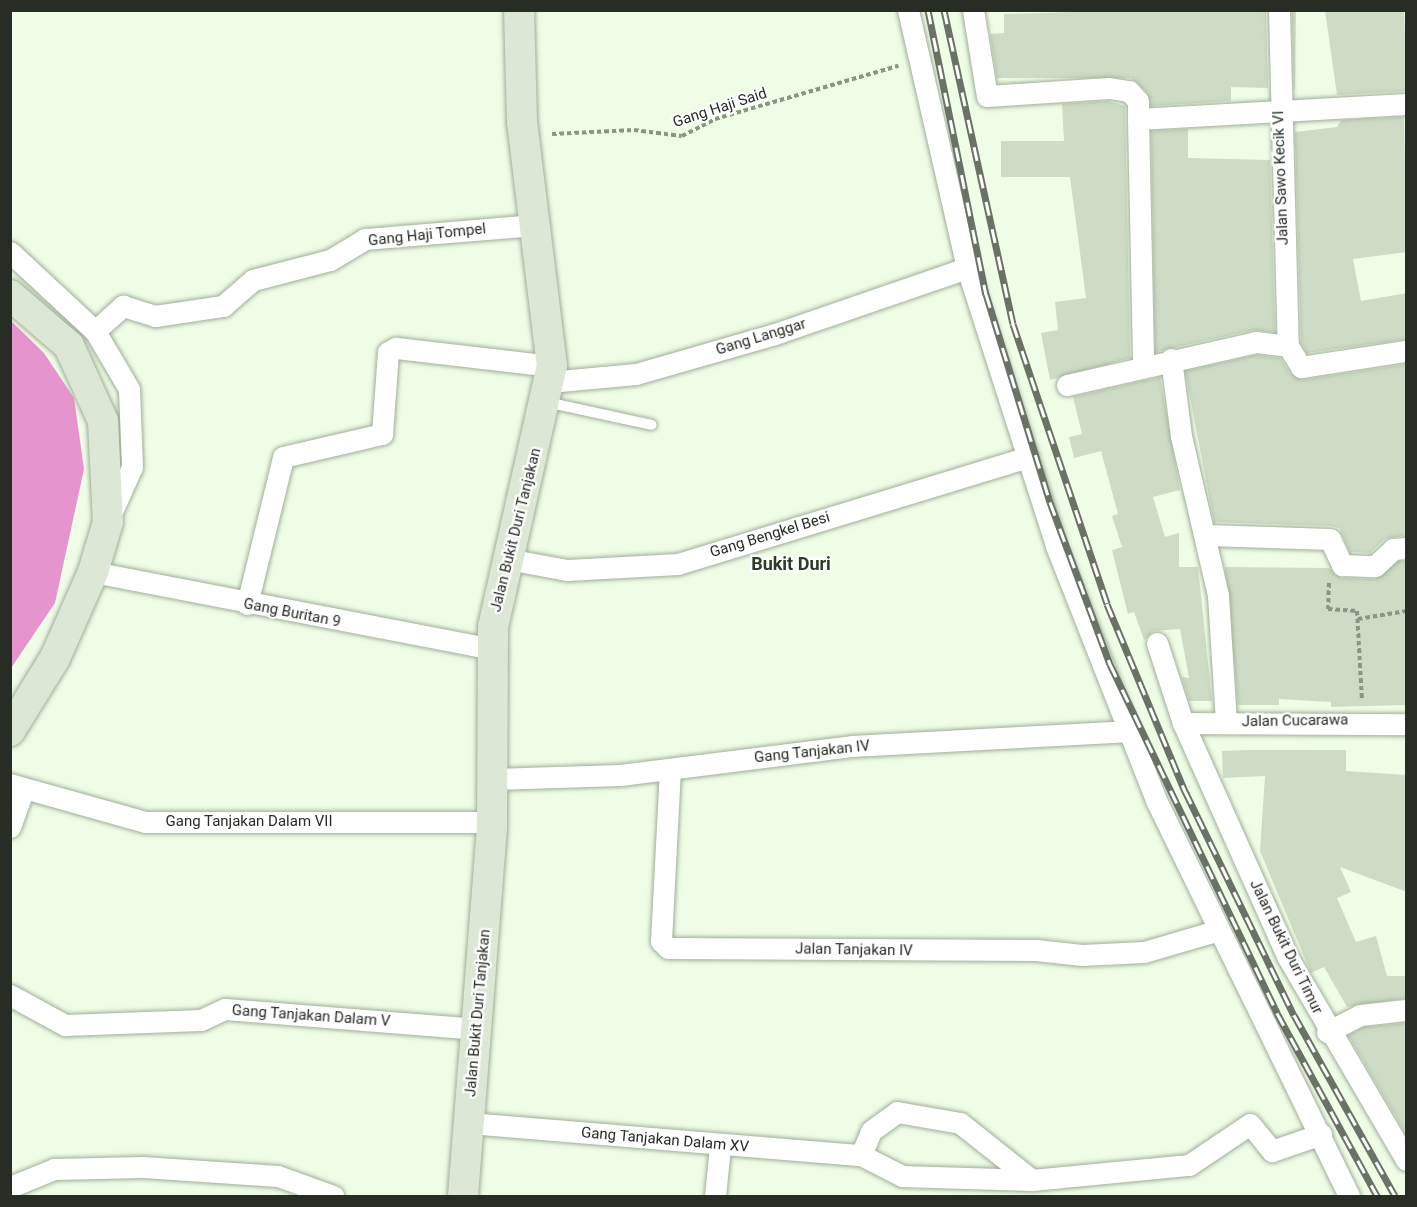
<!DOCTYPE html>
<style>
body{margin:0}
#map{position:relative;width:1417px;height:1207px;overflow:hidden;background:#effde7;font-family:Roboto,sans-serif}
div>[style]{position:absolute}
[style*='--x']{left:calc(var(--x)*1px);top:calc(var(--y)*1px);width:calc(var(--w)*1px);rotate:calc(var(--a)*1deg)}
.water>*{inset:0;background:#e594ce}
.building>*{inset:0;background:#cedcc6}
.path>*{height:4px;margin-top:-2px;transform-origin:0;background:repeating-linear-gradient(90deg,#8b9485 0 4.5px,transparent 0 7.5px)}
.roads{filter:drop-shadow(0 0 2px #a0ae99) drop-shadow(0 0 2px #a0ae99)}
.lane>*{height:10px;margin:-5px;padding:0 5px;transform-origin:5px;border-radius:5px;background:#fff}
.street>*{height:21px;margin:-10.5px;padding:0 10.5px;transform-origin:10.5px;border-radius:10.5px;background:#fff}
.secondary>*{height:30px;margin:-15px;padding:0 15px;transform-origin:15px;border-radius:15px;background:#dce8d5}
.rail>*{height:7px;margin-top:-3.5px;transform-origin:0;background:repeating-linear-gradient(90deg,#fff 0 14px,#6a7265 0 28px);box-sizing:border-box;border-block:2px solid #6a7265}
span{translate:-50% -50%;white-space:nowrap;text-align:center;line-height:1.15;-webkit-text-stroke:4.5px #fff;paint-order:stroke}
.street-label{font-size:15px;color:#272c24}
.quarter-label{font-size:18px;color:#2e3928;font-weight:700}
.frame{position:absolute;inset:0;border:12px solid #272c24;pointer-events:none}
</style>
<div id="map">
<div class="water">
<i style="clip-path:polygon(11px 321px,44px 353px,74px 398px,84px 469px,55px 603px,11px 668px)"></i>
</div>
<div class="building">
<i style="clip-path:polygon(1136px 10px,1266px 11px,1268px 88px,1231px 87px,1231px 101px,1151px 106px,1147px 92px,1131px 78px,997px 78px,990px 34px,1004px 33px,1004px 14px)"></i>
<i style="clip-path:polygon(1325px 10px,1404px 10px,1407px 91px,1337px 95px)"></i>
<i style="clip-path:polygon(1292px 12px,1296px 12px,1295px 89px,1294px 89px)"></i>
<i style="clip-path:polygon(1108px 101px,1125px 106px,1130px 358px,1050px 380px,1041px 333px,1058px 330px,1055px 302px,1086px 298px,1070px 177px,1001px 177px,1001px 141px,1064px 141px,1062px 104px)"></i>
<i style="clip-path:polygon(1404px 117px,1407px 252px,1353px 259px,1361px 301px,1407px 293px,1407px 339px,1307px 353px,1301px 342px,1295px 132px,1337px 127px,1341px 120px)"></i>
<i style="clip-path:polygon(1188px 129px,1188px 158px,1270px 160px,1275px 332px,1253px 330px,1155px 352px,1151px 131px)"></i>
<i style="clip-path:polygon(1257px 355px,1280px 358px,1291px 374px,1302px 380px,1407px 364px,1407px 535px,1385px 539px,1370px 553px,1350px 552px,1339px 528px,1331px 526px,1214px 522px,1185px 371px)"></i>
<i style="clip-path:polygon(1160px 377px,1180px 490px,1153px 497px,1165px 537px,1179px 533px,1179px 567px,1198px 567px,1212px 701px,1189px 701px,1182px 677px,1189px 678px,1180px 629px,1154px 631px,1144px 640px,1134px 612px,1128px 614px,1112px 550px,1122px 547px,1112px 516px,1118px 514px,1101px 451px,1074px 458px,1069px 437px,1082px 434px,1073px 397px)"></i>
<i style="clip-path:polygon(1398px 561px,1407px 561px,1407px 705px,1331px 707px,1331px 702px,1279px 699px,1279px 705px,1238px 705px,1225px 567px,1329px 568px,1341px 578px,1375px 579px)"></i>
<i style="clip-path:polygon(1250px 750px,1346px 750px,1346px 771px,1407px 775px,1407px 892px,1340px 867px,1351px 892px,1337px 898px,1356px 942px,1376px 936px,1387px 976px,1407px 976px,1407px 998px,1347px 1007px,1324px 967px,1311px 973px,1260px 851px,1265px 776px,1223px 778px,1222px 751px)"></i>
<i style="clip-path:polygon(1407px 1023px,1407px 1136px,1348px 1035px,1364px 1027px)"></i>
</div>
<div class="path">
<i style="--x:552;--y:134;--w:82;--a:-2.8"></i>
<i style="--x:634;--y:130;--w:48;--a:7.1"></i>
<i style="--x:682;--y:136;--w:37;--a:-27"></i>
<i style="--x:715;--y:119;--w:191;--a:-16.2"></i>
<i style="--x:1329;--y:583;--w:26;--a:92"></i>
<i style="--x:1328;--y:609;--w:29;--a:4"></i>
<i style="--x:1357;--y:611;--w:90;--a:86.8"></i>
<i style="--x:1358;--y:619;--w:49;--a:-9.5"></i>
</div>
<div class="roads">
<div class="lane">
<i style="--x:546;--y:402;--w:108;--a:12.2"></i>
</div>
<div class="street">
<i style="--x:908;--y:10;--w:265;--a:77.1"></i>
<i style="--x:967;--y:268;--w:292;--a:72.2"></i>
<i style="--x:1056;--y:546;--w:273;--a:68.5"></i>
<i style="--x:1156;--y:800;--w:441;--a:64"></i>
<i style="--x:973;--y:10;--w:87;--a:80.8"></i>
<i style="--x:987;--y:96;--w:122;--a:-3.8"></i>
<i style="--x:1109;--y:88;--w:20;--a:9"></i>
<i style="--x:1129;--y:91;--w:13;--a:48"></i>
<i style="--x:1138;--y:101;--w:18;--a:90"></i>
<i style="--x:1138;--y:119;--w:268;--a:-3.2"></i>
<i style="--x:1279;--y:10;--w:336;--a:88.5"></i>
<i style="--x:1138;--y:119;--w:247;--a:88.8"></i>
<i style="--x:10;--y:252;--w:116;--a:42.9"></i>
<i style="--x:95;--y:331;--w:67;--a:59.6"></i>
<i style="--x:129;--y:389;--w:78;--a:87.8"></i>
<i style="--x:132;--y:467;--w:54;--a:114.2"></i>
<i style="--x:95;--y:331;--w:38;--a:-42"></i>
<i style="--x:123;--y:306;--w:34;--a:17"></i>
<i style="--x:155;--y:316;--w:69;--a:-8.4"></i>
<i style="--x:223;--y:306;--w:40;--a:-41"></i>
<i style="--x:253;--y:280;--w:80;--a:-14.6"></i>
<i style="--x:330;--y:260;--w:41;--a:-31"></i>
<i style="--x:365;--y:239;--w:172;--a:-4.7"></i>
<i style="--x:1171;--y:359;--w:78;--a:82.6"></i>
<i style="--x:1181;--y:436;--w:163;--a:76.9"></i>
<i style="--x:1218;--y:595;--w:128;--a:86.4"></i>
<i style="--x:549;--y:382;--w:87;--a:-5.3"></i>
<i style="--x:636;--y:374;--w:145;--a:-16.1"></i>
<i style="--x:775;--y:334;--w:203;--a:-19"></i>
<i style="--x:1067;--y:385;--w:194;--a:-12.8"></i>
<i style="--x:1256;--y:342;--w:32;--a:7"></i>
<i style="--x:1288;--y:346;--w:25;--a:58"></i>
<i style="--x:1301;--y:367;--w:106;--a:-8.7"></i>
<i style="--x:1207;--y:535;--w:123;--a:1.9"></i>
<i style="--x:1330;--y:539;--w:29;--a:65"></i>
<i style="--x:1342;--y:565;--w:33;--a:2"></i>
<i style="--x:1375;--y:566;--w:25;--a:-43"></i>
<i style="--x:1393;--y:549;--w:13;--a:-4"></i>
<i style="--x:507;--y:559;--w:61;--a:10.4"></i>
<i style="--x:567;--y:570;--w:111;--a:-3.1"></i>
<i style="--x:678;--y:564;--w:365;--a:-17"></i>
<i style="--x:93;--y:572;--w:406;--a:10.9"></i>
<i style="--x:247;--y:604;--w:151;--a:-76.2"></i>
<i style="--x:283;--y:457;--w:102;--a:-13.1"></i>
<i style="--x:382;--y:434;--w:82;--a:-85.8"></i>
<i style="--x:388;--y:352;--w:9;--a:-27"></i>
<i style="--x:396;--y:348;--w:157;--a:6.6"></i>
<i style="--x:1157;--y:643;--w:84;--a:72"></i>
<i style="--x:1183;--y:723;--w:255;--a:65.9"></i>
<i style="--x:1287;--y:956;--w:236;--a:59.7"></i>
<i style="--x:1183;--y:723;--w:223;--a:0.3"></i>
<i style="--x:670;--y:769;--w:172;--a:93"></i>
<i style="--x:661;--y:941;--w:10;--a:45"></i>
<i style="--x:668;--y:948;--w:368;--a:0.3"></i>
<i style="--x:1036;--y:950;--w:46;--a:6.2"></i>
<i style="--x:1082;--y:955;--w:62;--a:-2.8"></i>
<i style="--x:1144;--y:952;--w:78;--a:-16.3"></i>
<i style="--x:493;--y:779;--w:127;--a:-1.8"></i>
<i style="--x:620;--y:775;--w:235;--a:-7.1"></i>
<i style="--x:853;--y:746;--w:277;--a:-3.1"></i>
<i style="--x:10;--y:784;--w:140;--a:15.7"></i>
<i style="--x:145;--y:822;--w:347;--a:0"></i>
<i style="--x:10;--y:827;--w:41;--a:-70.3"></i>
<i style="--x:10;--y:995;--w:63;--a:28.6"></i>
<i style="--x:65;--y:1025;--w:136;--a:-2.1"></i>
<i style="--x:201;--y:1020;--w:26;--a:-25"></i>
<i style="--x:225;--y:1009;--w:254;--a:4.5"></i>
<i style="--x:1327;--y:1032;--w:37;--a:-27"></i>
<i style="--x:1360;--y:1015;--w:46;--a:-6.2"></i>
<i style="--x:469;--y:1123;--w:393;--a:4.7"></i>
<i style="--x:861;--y:1155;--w:26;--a:-67"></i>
<i style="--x:871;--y:1131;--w:32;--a:-36"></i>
<i style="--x:897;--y:1112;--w:64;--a:9.9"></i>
<i style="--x:960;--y:1123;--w:92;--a:38.4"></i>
<i style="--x:1032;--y:1180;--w:158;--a:-5.5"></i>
<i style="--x:1189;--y:1165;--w:73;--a:-33.9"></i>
<i style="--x:1250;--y:1124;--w:35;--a:51"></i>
<i style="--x:1272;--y:1151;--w:52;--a:-19.1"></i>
<i style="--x:861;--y:1155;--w:46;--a:27.1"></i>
<i style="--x:902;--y:1176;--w:130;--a:1.8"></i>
<i style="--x:10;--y:1187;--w:48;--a:-22.2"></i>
<i style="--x:54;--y:1169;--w:89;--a:-1.3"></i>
<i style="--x:143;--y:1167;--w:135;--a:3.8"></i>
<i style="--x:278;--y:1176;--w:59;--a:20"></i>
<i style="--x:715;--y:1196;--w:49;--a:-84.2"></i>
</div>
<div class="secondary">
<i style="--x:10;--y:295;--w:78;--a:40.8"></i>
<i style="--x:69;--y:346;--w:82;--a:65.6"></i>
<i style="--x:103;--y:421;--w:101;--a:87.2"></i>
<i style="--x:108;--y:522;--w:52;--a:106.7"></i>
<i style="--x:93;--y:572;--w:94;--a:113.8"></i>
<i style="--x:55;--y:658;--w:86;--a:121.7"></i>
<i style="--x:463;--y:1196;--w:371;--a:-85.5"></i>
<i style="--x:492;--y:826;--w:199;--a:-89.7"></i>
<i style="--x:493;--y:627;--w:268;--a:-77.3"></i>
<i style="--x:552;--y:366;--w:246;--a:-97"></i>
<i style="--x:522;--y:122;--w:112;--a:-91.5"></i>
</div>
</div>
<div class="rail">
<i style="--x:928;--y:10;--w:290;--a:78.5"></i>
<i style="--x:986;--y:294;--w:218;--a:72.9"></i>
<i style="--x:1050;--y:502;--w:173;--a:69.7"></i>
<i style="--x:1110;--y:664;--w:387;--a:64.4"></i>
<i style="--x:1277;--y:1013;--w:209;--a:61.3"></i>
<i style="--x:944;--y:10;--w:321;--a:77.6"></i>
<i style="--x:1013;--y:324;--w:295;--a:71.4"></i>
<i style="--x:1107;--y:604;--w:203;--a:67.4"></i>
<i style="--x:1185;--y:791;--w:249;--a:64.1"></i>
<i style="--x:1294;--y:1015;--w:207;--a:60.8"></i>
</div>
<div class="street-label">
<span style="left:720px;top:108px;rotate:-18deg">Gang Haji Said</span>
<span style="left:1281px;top:178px;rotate:-92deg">Jalan Sawo Kecik VI</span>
<span style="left:427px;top:235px;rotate:-6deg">Gang Haji Tompel</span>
<span style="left:761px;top:337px;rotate:-17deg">Gang Langgar</span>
<span style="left:516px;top:530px;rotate:-76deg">Jalan Bukit Duri Tanjakan</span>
<span style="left:770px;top:535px;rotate:-17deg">Gang Bengkel Besi</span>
<span style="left:292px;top:613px;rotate:11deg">Gang Buritan 9</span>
<span style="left:1295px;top:721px;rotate:-1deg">Jalan Cucarawa</span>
<span style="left:812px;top:752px;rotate:-6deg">Gang Tanjakan IV</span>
<span style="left:249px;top:822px">Gang Tanjakan Dalam VII</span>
<span style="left:1286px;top:947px;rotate:64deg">Jalan Bukit Duri Timur</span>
<span style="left:854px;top:950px;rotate:1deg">Jalan Tanjakan IV</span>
<span style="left:478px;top:1013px;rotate:-85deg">Jalan Bukit Duri Tanjakan</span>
<span style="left:311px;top:1016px;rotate:4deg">Gang Tanjakan Dalam V</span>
<span style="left:665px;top:1140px;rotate:5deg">Gang Tanjakan Dalam XV</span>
</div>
<div class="quarter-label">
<span style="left:791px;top:564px">Bukit Duri</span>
</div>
<div class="frame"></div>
</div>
